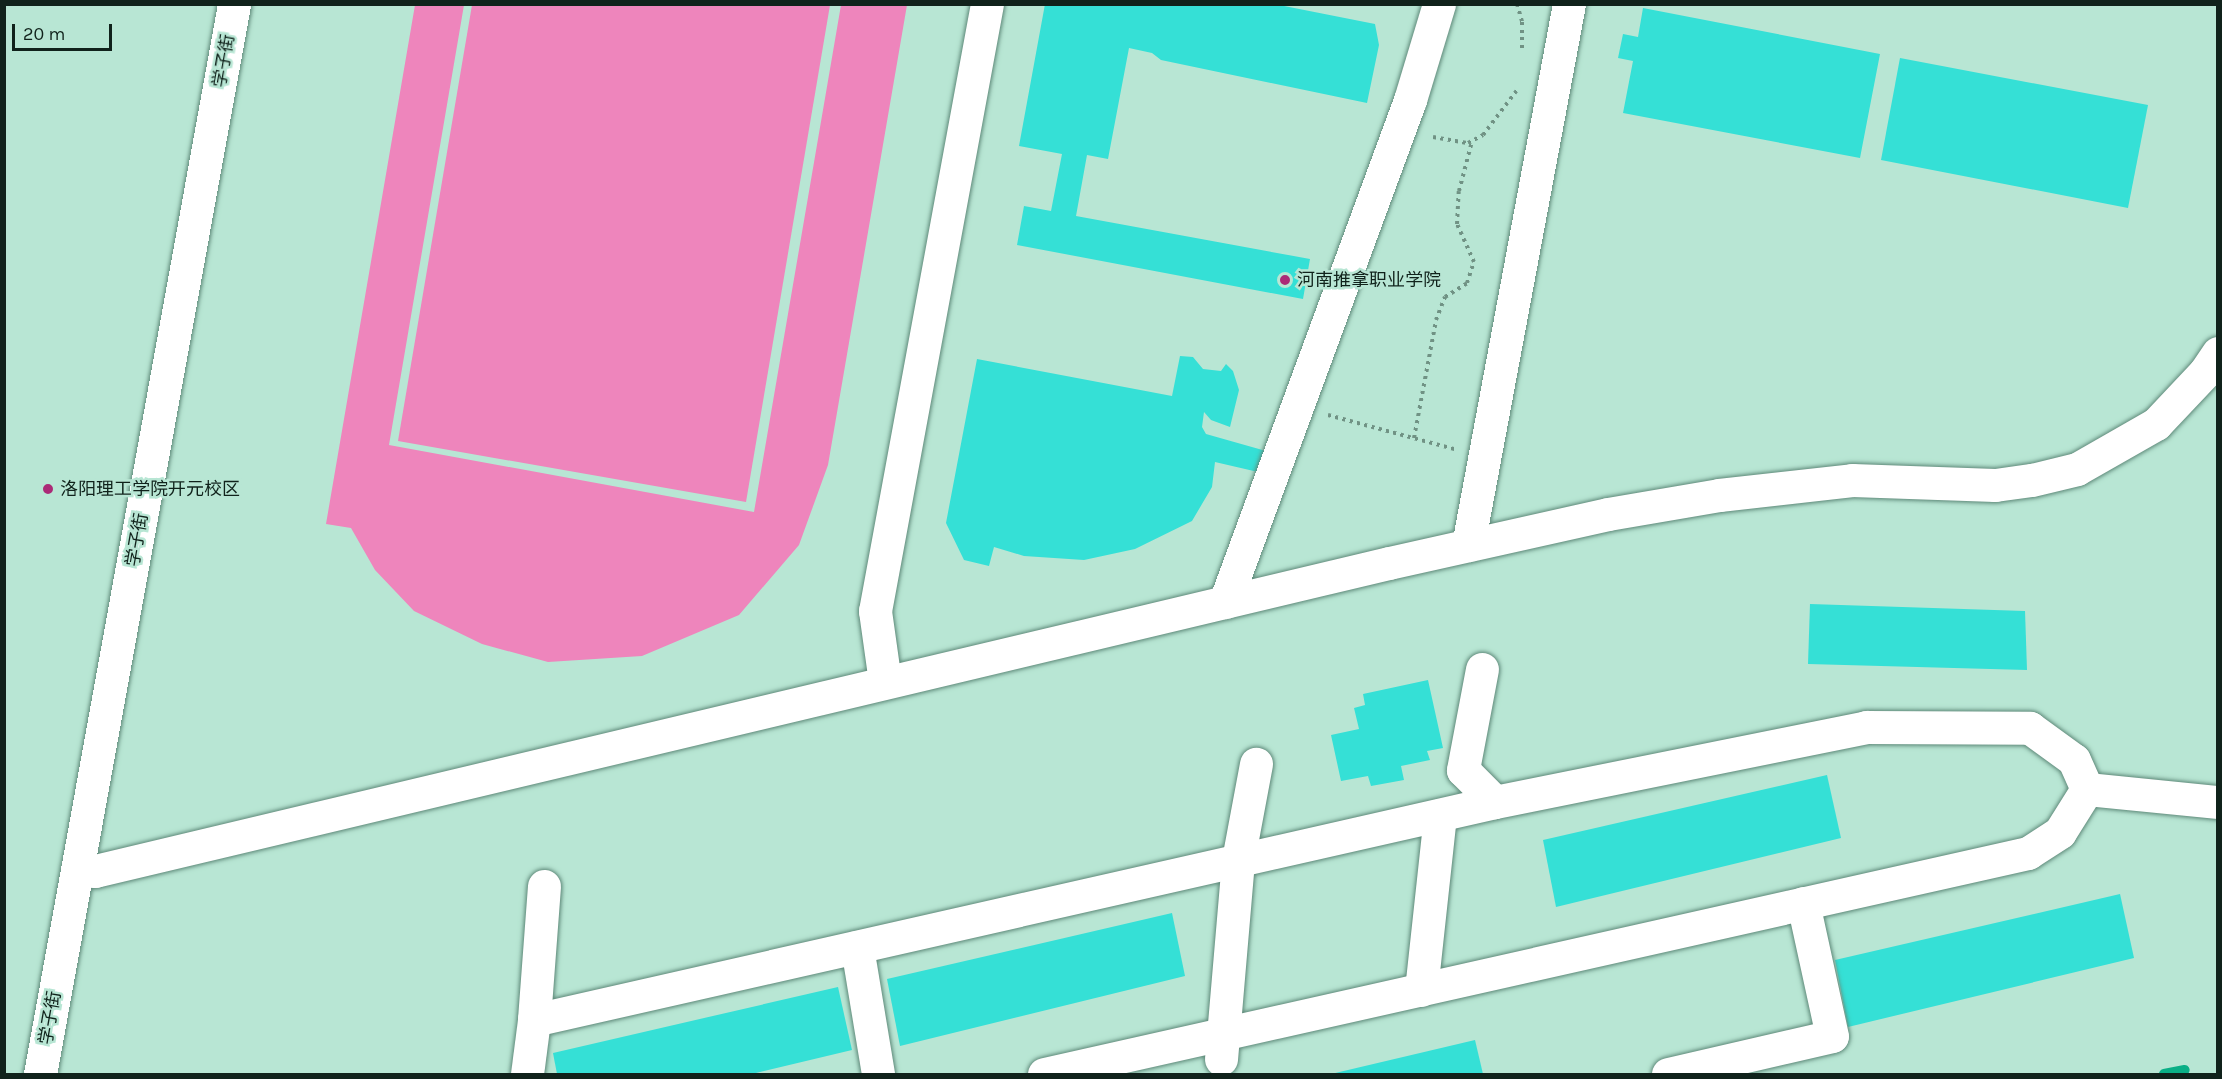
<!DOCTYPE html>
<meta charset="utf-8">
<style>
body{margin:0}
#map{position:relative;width:2222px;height:1079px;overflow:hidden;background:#b8e6d4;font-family:Karla,"Noto Sans SC",sans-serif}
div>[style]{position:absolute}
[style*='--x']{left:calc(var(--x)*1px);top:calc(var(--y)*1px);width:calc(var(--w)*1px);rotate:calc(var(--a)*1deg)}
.green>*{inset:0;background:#ee85bc}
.stream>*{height:10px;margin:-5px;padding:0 5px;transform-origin:5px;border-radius:5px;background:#0aaf86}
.building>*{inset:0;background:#35e0d6}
.path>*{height:4px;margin-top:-2px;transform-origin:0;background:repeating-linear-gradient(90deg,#709284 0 3px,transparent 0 7.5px)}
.roads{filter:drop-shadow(0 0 2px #5e8979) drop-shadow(0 0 2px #5e8979)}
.minor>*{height:33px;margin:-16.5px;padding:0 16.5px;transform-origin:16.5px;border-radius:16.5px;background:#fff}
.dots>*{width:16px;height:16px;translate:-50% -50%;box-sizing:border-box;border:3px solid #b8e6d4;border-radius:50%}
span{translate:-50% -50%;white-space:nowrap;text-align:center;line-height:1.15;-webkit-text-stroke:5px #b8e6d4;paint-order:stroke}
.street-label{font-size:18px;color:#10221b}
.poi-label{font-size:18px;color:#10221b}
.left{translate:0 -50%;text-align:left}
.frame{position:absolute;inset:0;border:6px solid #10221b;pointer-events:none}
.scale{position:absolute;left:12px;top:24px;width:100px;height:27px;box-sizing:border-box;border:3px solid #10221b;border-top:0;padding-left:8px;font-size:18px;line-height:21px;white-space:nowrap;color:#10221b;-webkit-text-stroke:4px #b8e6d4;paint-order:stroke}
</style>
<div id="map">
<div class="green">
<i style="clip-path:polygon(415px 5px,464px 5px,389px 445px,754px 512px,841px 5px,907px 5px,828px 465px,799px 545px,739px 615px,642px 656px,548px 662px,482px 644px,414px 611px,375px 570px,351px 528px,326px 524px)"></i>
<i style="clip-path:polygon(472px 5px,830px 5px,746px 502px,398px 441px)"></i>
</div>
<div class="stream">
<i style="--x:2164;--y:1074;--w:21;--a:-11"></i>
</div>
<div class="building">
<i style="clip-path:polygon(1045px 4px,1274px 4px,1375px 24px,1379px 45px,1367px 103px,1161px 60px,1152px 53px,1129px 48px,1108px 159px,1087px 155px,1076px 216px,1310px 259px,1303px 299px,1017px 245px,1024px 206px,1051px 211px,1062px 154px,1019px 146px)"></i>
<i style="clip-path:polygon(1643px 8px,1880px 54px,1860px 158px,1623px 113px,1633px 61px,1618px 58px,1623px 34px,1638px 37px)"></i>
<i style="clip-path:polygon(1900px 58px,2148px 105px,2128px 208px,1881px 160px)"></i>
<i style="clip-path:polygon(1180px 356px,1193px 357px,1203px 369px,1221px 371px,1226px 364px,1233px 371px,1239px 390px,1230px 427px,1211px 420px,1204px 412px,1202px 427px,1206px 434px,1266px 451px,1258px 472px,1215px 462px,1212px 487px,1192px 521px,1135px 549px,1084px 560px,1024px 556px,994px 547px,989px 566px,964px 560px,946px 523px,977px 359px,1172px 396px)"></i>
<i style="clip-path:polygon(1810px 604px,2025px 611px,2027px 670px,1808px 664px)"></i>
<i style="clip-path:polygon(1428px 680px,1443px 748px,1427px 751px,1430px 760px,1401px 766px,1404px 780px,1371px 786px,1368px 776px,1341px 781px,1331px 735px,1359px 729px,1354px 708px,1365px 705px,1363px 694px)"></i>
<i style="clip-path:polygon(1827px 775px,1841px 838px,1556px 907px,1543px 840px)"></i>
<i style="clip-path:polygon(2120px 894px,2134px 958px,1848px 1027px,1835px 960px)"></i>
<i style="clip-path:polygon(1172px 913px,1185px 976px,900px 1046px,887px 979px)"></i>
<i style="clip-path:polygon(838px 987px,852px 1050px,752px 1074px,557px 1074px,553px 1053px)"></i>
<i style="clip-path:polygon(1475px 1040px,1483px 1074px,1331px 1074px)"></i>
</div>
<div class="path">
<i style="--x:1517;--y:4;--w:19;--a:74"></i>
<i style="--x:1522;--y:22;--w:27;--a:90"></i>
<i style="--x:1433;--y:137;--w:36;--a:10"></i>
<i style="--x:1468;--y:143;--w:17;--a:-28"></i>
<i style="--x:1483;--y:135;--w:56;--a:-52.9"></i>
<i style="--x:1328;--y:415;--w:131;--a:15.1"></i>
<i style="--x:1414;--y:438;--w:120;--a:-79.4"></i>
<i style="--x:1436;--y:320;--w:25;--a:-69"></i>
<i style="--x:1445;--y:297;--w:26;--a:-32"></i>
<i style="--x:1467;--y:283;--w:22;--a:-72"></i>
<i style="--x:1474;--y:262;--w:42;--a:-114.1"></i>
<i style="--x:1457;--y:224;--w:33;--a:-87"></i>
<i style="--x:1459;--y:191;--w:52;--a:-75.4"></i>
</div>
<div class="roads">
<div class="minor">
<i style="--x:1468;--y:545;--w:550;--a:-79.43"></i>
<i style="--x:1225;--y:602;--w:535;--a:-69.77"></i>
<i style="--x:1410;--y:100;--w:100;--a:-73.2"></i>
<i style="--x:1482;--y:669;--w:103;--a:100.7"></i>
<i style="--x:1463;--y:770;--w:45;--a:45"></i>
<i style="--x:1495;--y:802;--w:379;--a:-11.4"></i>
<i style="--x:1866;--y:727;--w:164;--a:0.3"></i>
<i style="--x:2030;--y:728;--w:54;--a:36"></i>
<i style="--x:2074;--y:760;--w:32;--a:66"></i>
<i style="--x:2087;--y:789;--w:132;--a:5.7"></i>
<i style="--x:885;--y:682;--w:72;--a:-98"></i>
<i style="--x:875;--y:611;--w:617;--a:-79.55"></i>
<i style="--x:77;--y:870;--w:18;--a:3"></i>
<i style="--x:95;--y:871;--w:1330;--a:-13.39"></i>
<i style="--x:1389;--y:563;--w:224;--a:-12.6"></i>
<i style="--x:1608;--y:514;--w:113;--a:-9.7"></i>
<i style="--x:1719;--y:495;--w:134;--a:-6.4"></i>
<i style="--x:1852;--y:480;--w:143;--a:2"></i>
<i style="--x:1995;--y:485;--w:37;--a:-8"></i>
<i style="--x:2032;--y:480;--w:46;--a:-13.7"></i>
<i style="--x:2077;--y:469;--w:91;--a:-29.7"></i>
<i style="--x:2156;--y:424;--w:71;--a:-46.7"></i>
<i style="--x:2205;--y:372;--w:23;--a:-56"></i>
<i style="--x:544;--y:886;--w:134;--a:94.3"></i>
<i style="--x:534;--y:1020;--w:985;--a:-12.78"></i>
<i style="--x:857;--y:947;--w:129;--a:80.6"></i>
<i style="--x:1421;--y:990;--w:176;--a:-83.8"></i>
<i style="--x:1221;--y:1059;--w:200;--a:-85.1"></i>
<i style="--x:1238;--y:860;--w:98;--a:-79.4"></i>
<i style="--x:40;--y:1074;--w:1087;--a:-79.72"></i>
<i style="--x:527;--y:1074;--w:54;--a:-82.6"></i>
<i style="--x:1044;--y:1074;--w:1009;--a:-12.66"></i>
<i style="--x:2028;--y:853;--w:38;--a:-33"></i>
<i style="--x:2060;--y:832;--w:51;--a:-57.9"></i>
<i style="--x:1668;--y:1074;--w:168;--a:-13"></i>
<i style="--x:1832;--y:1036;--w:136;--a:-102.3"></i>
</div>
</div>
<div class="dots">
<i style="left:1285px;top:280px;background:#ab2a77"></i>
<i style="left:48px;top:489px;background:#ab2a77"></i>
</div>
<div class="street-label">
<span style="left:224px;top:61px;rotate:-80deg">学子街</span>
<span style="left:137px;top:540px;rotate:-80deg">学子街</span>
<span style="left:50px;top:1018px;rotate:-80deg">学子街</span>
</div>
<div class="poi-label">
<span class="left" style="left:1297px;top:280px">河南推拿职业学院</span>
<span class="left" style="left:60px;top:489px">洛阳理工学院开元校区</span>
</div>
<div class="frame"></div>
<div class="scale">20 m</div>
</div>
